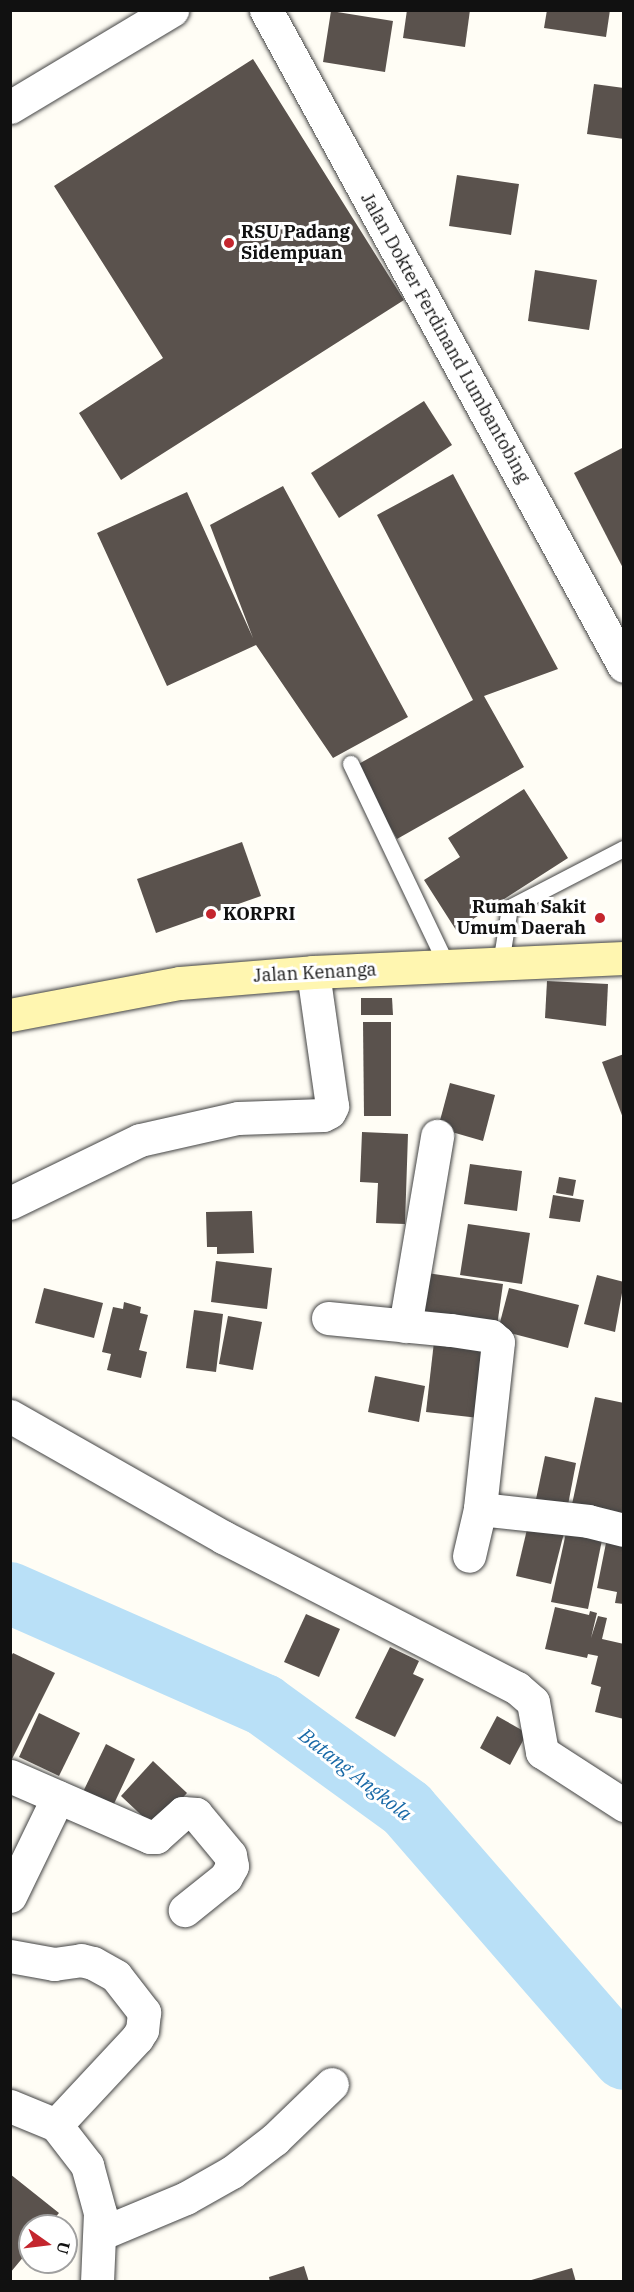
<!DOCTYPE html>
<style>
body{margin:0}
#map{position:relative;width:634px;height:2292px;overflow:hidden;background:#fffdf5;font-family:"IBM Plex Serif",serif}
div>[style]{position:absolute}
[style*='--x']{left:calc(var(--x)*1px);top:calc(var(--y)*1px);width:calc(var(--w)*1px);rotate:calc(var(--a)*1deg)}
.river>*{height:62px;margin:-31px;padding:0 31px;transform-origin:31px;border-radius:31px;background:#b9e0f7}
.building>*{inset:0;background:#5a524d}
.roads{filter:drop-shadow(0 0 2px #444) drop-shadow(0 0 2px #444)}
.lane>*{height:16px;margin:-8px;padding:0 8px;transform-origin:8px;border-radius:8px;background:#fff}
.street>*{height:33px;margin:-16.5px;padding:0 16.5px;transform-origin:16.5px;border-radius:16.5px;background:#fff}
.secondary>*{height:33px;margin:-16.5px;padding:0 16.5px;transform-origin:16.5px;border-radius:16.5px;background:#fff6b0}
.dots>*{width:16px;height:16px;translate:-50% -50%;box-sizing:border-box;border:3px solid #fff;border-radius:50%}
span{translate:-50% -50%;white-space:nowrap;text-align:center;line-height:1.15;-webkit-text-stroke:6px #fff;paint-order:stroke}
.poi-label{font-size:18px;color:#111;font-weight:700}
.left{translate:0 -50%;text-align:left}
.right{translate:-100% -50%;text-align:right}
.street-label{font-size:18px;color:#111}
.water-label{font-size:20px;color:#1768a6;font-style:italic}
.frame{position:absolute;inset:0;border:12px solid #111;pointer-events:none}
.north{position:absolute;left:18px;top:2214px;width:60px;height:60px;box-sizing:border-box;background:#fff;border:2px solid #a0a0a0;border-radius:50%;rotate:104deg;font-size:16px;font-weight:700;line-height:24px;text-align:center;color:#111}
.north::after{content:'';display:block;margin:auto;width:21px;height:27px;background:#c4262e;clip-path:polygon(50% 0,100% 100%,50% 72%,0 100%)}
</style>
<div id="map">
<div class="river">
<i style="--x:10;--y:1593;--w:278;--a:23.8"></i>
<i style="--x:264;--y:1705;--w:177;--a:36"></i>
<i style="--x:407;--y:1809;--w:331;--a:49"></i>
</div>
<div class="building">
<i style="clip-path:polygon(407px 10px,470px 10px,465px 47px,403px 38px)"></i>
<i style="clip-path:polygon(547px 10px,610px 10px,606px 37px,544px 28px)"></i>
<i style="clip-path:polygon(331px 11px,393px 21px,385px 72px,323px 62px)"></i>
<i style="clip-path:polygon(253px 59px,404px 300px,121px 480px,79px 413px,163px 358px,54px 186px)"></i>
<i style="clip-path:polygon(594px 84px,624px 88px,624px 139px,587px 134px)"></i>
<i style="clip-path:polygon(457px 175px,519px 184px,511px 235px,449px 226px)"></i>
<i style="clip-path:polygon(535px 270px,597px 280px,589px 330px,528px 321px)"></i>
<i style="clip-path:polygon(424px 401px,452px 445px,339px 518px,311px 473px)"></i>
<i style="clip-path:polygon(624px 447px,624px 570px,574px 473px)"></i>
<i style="clip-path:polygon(453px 474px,558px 669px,484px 696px,524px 767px,397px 839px,355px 766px,473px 700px,377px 515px)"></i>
<i style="clip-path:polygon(283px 486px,408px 717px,333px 758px,256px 645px,167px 686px,97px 533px,187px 492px,253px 638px,210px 525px)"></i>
<i style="clip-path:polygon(524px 789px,568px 858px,456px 930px,424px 880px,460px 857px,448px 838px)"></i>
<i style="clip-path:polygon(242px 842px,261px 896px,156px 933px,137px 879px)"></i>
<i style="clip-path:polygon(547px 981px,608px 984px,606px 1026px,545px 1018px)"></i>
<i style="clip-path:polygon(361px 998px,392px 998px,393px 1015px,361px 1015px)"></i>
<i style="clip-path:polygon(363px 1022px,391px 1022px,391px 1116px,364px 1116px)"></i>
<i style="clip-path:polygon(624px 1054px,624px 1118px,623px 1118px,602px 1062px)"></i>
<i style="clip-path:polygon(450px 1083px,495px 1095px,483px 1141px,438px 1128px)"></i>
<i style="clip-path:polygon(362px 1132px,408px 1134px,405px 1224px,376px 1223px,378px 1183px,360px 1182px)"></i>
<i style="clip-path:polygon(470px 1164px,522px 1171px,517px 1211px,464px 1204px)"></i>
<i style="clip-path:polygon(559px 1177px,576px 1180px,573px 1196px,556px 1193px)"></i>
<i style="clip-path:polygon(553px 1195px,584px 1200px,580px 1222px,549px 1218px)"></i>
<i style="clip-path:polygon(252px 1211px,254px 1253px,217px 1254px,217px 1247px,207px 1247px,206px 1212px)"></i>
<i style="clip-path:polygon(468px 1224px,530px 1233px,522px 1284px,460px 1275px)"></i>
<i style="clip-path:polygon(216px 1261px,272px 1268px,267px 1309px,211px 1302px)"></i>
<i style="clip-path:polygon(420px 1272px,503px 1284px,496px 1333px,412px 1318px)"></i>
<i style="clip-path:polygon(597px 1275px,624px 1282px,615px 1332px,584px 1324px)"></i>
<i style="clip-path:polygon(44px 1288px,103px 1303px,94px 1338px,35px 1323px)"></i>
<i style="clip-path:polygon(509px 1288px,579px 1305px,568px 1348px,498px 1330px)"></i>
<i style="clip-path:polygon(124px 1302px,141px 1307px,140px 1313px,148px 1315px,139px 1350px,147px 1352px,141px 1378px,107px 1370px,111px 1354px,102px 1352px,113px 1307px,123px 1309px)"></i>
<i style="clip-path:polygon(194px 1310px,223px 1314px,216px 1372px,186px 1368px)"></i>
<i style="clip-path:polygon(228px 1316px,262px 1322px,253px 1370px,219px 1364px)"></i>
<i style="clip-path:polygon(435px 1333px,488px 1339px,479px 1418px,426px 1412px)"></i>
<i style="clip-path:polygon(375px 1376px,425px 1386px,419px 1422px,368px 1412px)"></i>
<i style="clip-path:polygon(595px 1397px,624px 1403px,624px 1520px,571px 1509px)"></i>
<i style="clip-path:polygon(545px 1456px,576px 1463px,567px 1510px,535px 1504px)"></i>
<i style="clip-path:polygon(528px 1525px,564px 1533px,551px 1584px,516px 1576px)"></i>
<i style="clip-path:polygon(567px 1528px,603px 1535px,588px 1609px,551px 1602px)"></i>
<i style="clip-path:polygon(607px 1538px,624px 1541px,624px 1604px,615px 1603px,617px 1592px,597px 1588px)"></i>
<i style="clip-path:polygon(555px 1607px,589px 1615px,590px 1611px,597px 1613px,591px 1638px,598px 1616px,607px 1618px,602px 1639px,624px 1644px,624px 1719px,595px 1712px,601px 1687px,591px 1684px,598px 1656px,588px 1654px,587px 1658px,545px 1649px)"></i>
<i style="clip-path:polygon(306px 1614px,340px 1629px,319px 1677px,284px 1662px)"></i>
<i style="clip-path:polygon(390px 1647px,419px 1661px,413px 1674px,424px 1679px,395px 1737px,355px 1718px)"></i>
<i style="clip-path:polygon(13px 1653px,55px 1673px,10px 1763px,10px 1658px)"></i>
<i style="clip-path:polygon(39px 1713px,80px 1733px,59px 1776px,19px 1757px)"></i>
<i style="clip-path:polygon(497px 1716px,527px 1733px,510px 1765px,480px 1748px)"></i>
<i style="clip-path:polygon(106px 1744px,135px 1759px,112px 1808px,82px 1794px)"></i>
<i style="clip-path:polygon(153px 1761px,187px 1793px,155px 1828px,121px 1796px)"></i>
<i style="clip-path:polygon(10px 2174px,59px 2213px,48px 2226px,30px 2226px,30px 2249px,10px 2273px)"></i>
<i style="clip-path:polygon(304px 2266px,309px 2282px,270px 2282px,269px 2277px)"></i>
<i style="clip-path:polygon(572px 2268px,576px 2282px,528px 2282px,528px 2281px)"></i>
</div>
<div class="roads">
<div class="lane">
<i style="--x:351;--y:764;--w:225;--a:64.5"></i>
<i style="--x:501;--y:964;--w:57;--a:-80.9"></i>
<i style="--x:510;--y:908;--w:128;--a:-27.4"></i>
</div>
<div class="street">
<i style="--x:266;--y:10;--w:747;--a:61.38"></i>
<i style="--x:10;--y:107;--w:189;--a:-30.9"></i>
<i style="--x:10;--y:1203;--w:144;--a:-25.9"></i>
<i style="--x:140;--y:1140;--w:100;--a:-12.7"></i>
<i style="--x:238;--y:1118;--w:85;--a:-2"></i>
<i style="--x:323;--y:1115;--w:7;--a:-27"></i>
<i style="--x:329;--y:1112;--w:7;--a:-63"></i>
<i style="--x:332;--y:1106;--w:135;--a:-98.1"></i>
<i style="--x:328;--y:1318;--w:124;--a:5.6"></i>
<i style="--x:451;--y:1330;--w:40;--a:8.5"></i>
<i style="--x:491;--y:1336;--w:9;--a:41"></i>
<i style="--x:498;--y:1342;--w:168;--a:96.2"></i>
<i style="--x:480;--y:1509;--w:48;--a:103.2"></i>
<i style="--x:405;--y:1326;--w:193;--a:-80.4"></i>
<i style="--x:10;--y:1416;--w:245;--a:29.6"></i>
<i style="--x:223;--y:1537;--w:331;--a:27.2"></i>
<i style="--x:517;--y:1688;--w:21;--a:41"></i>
<i style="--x:533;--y:1702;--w:51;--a:79.8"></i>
<i style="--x:542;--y:1752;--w:98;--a:32.9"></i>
<i style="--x:480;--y:1509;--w:109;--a:6.3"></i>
<i style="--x:588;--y:1521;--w:37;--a:14"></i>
<i style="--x:10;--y:1776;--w:153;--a:23.5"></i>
<i style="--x:150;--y:1837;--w:6;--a:0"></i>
<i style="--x:156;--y:1837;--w:36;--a:-42"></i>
<i style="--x:183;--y:1813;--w:13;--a:4"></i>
<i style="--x:196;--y:1814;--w:53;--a:50.3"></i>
<i style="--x:230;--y:1855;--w:11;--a:80"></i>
<i style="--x:232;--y:1866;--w:13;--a:119"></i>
<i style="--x:226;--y:1877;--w:53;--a:141.2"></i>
<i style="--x:10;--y:1896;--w:110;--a:-64.1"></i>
<i style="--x:10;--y:1956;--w:45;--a:10.3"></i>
<i style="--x:54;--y:1964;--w:27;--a:-8"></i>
<i style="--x:81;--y:1960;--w:12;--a:14"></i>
<i style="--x:93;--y:1963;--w:26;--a:29"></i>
<i style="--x:116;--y:1976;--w:46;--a:52.1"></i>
<i style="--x:144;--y:2012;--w:18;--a:96"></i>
<i style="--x:142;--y:2030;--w:9;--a:122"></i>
<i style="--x:137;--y:2038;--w:119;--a:133"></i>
<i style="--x:10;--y:2106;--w:50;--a:22.4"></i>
<i style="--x:56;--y:2125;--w:51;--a:52.2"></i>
<i style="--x:87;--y:2165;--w:50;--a:74.8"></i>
<i style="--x:100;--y:2213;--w:69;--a:92.5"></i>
<i style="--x:100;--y:2234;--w:93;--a:-22.7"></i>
<i style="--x:186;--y:2198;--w:53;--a:-29.5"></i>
<i style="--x:232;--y:2172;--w:54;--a:-37.5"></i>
<i style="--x:275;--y:2139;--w:79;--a:-44"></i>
</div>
<div class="secondary">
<i style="--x:10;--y:1015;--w:173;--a:-10.7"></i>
<i style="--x:180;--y:983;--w:133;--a:-4.7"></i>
<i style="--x:313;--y:972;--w:311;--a:-2.6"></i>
</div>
</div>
<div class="dots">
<i style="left:229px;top:243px;background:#c4262e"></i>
<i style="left:211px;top:914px;background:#c4262e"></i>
<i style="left:600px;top:918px;background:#c4262e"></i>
</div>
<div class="poi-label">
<span class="left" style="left:241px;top:243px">RSU Padang<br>Sidempuan</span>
<span class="right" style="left:586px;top:918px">Rumah Sakit<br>Umum Daerah</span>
<span class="left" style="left:223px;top:914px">KORPRI</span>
</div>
<div class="street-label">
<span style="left:445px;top:338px;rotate:61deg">Jalan Dokter Ferdinand Lumbantobing</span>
<span style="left:315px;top:973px;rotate:-3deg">Jalan Kenanga</span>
</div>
<div class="water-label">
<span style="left:356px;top:1774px;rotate:38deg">Batang Angkola</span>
</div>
<div class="frame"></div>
<div class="north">U</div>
</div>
